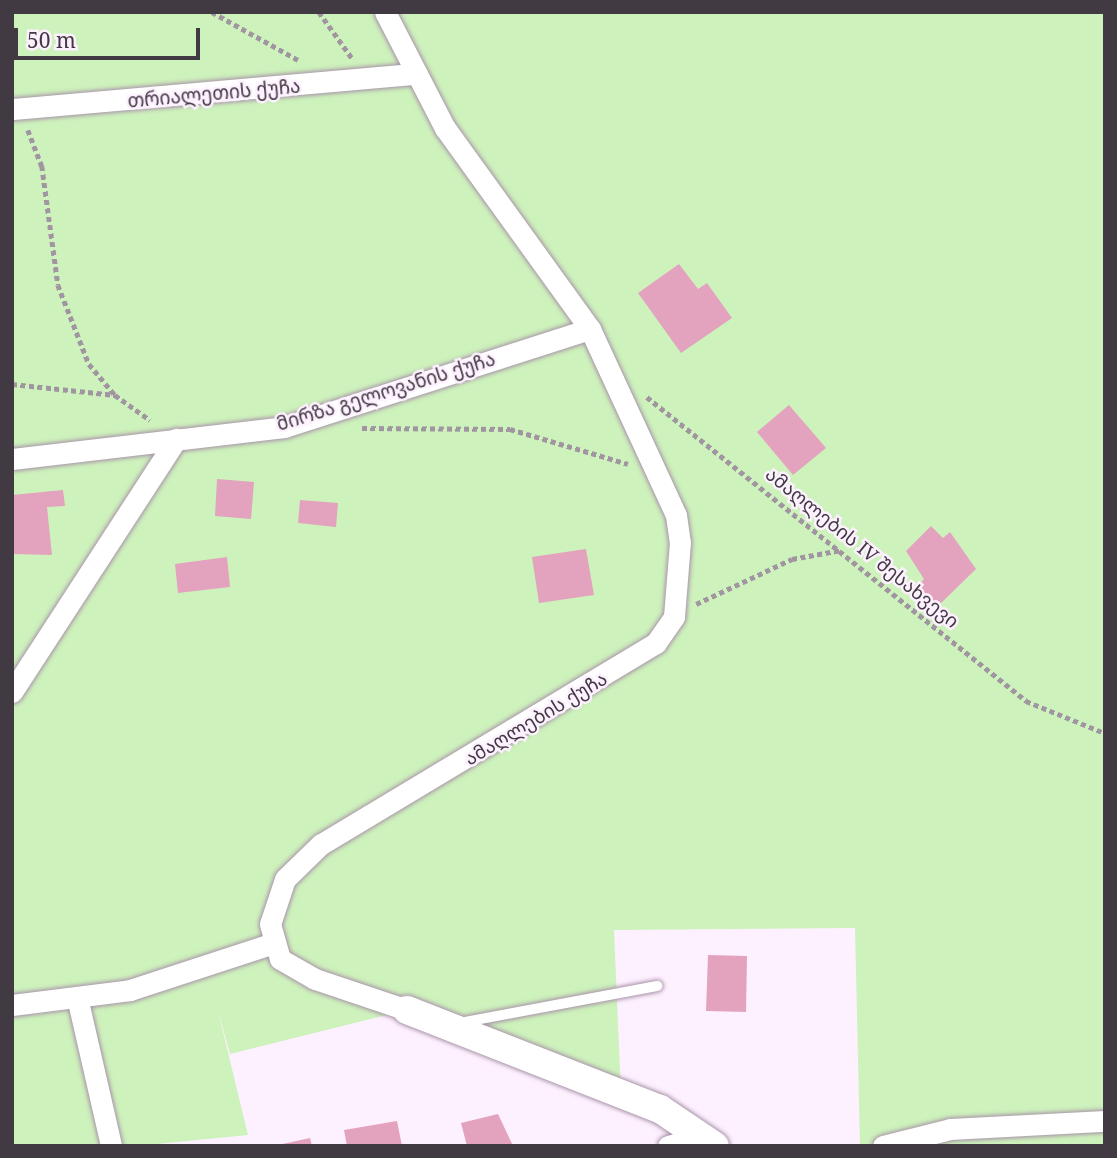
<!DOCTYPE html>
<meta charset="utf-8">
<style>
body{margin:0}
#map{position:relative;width:1117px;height:1158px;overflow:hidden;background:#fef1ff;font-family:"Noto Serif","Noto Sans Georgian",serif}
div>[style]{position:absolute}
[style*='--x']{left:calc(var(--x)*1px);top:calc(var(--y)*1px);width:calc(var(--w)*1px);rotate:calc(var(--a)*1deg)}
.green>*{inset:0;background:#cef2bc}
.building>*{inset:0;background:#e3a2be}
.path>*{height:4.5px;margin-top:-2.25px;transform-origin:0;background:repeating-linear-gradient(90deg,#a095a1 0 5px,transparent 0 8.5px)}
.roads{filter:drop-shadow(0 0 2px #a994a9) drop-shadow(0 0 2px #a994a9)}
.service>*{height:10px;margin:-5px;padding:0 5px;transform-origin:5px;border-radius:5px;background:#fff}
.minor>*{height:21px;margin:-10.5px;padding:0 10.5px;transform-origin:10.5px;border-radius:10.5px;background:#fff}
.tertiary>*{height:28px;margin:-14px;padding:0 14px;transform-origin:14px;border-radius:14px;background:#fff}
span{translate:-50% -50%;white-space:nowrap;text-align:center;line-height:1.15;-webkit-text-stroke:5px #fef1ff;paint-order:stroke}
.street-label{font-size:19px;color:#423a43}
.frame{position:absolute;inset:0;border:14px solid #423a43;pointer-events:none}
.scale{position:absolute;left:14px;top:28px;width:186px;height:32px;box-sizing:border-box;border:4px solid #423a43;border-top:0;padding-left:9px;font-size:21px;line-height:24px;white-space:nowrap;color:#423a43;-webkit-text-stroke:5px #fef1ff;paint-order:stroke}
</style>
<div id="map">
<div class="green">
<i style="clip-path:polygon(12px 12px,1105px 12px,1105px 1146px,860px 1146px,855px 928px,614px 930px,621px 1093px,407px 1010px,230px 1054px,218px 1011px,248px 1135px,137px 1146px,12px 1146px)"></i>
</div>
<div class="building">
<i style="clip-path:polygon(679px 264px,698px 289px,707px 283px,732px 318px,681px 353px,638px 293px)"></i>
<i style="clip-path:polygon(789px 405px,826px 448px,793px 475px,757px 432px)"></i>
<i style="clip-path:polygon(217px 479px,254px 482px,251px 519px,215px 516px)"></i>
<i style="clip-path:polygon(63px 490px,65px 506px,47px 507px,52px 555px,12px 554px,12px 495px)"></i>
<i style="clip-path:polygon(300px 500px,338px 503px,336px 527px,298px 523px)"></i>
<i style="clip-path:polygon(931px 526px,943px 538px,950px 532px,976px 569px,938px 606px,918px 586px,924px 579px,906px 551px)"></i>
<i style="clip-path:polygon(586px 549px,594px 595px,539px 603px,532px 557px)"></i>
<i style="clip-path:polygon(227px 557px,230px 587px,178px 593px,175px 564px)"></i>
<i style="clip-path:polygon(708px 955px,747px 956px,746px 1012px,706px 1011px)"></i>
<i style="clip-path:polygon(498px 1114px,513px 1146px,467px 1146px,461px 1123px)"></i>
<i style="clip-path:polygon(397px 1121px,402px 1146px,347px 1146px,344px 1130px)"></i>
<i style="clip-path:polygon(310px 1138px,312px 1146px,278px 1146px,278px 1145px)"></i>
</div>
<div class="path">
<i style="--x:212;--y:12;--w:101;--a:29.1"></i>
<i style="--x:319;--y:12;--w:57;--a:54.3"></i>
<i style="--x:28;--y:130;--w:39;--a:69"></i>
<i style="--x:42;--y:166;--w:120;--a:82.3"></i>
<i style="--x:58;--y:285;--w:85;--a:68.6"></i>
<i style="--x:89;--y:364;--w:40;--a:50"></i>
<i style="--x:115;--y:395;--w:43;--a:35.5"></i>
<i style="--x:12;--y:384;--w:104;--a:6.1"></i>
<i style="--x:647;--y:397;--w:486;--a:38.7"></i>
<i style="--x:1026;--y:701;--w:85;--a:22.1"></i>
<i style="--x:362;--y:428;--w:148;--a:0.4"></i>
<i style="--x:510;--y:429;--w:123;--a:16.5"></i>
<i style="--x:696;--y:604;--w:106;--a:-25.1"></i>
<i style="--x:792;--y:559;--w:50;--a:-10.4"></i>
</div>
<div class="roads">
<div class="service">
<i style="--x:454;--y:1024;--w:207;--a:-10.6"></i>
</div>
<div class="minor">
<i style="--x:385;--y:12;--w:131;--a:62.7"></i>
<i style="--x:445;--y:128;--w:248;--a:54.2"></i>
<i style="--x:590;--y:329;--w:205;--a:65.2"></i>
<i style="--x:676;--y:515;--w:27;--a:82"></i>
<i style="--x:680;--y:542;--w:75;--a:94.6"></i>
<i style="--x:674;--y:617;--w:32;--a:125"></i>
<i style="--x:656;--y:643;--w:391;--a:149"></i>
<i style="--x:321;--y:844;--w:50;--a:135.8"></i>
<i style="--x:285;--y:879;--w:47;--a:108.4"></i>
<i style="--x:270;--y:924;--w:36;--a:74"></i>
<i style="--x:280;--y:959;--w:40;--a:29.7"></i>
<i style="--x:315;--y:979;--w:97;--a:18.6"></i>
<i style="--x:12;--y:109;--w:406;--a:-5"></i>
<i style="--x:12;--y:459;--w:274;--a:-6.7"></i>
<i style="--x:284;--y:427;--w:321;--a:-17.8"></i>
<i style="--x:12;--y:692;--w:302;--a:-57"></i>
<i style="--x:77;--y:997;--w:153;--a:77.1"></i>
<i style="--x:12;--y:1005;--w:119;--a:-7.2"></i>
<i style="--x:130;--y:990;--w:148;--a:-18.1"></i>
<i style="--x:668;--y:1146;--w:36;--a:-16"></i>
<i style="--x:883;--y:1146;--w:69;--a:-14.2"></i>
<i style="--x:950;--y:1129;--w:155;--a:-3"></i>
</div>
<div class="tertiary">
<i style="--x:407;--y:1010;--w:272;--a:21.4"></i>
<i style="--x:660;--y:1109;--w:66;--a:33.9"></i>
</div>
</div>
<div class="street-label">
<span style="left:214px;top:94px;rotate:-5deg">თრიალეთის ქუჩა</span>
<span style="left:386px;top:392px;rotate:-17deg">მირზა გელოვანის ქუჩა</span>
<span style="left:862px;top:548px;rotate:39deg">ამაღლების IV შესახვევი</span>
<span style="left:536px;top:719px;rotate:-31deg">ამაღლების ქუჩა</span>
</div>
<div class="frame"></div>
<div class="scale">50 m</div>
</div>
